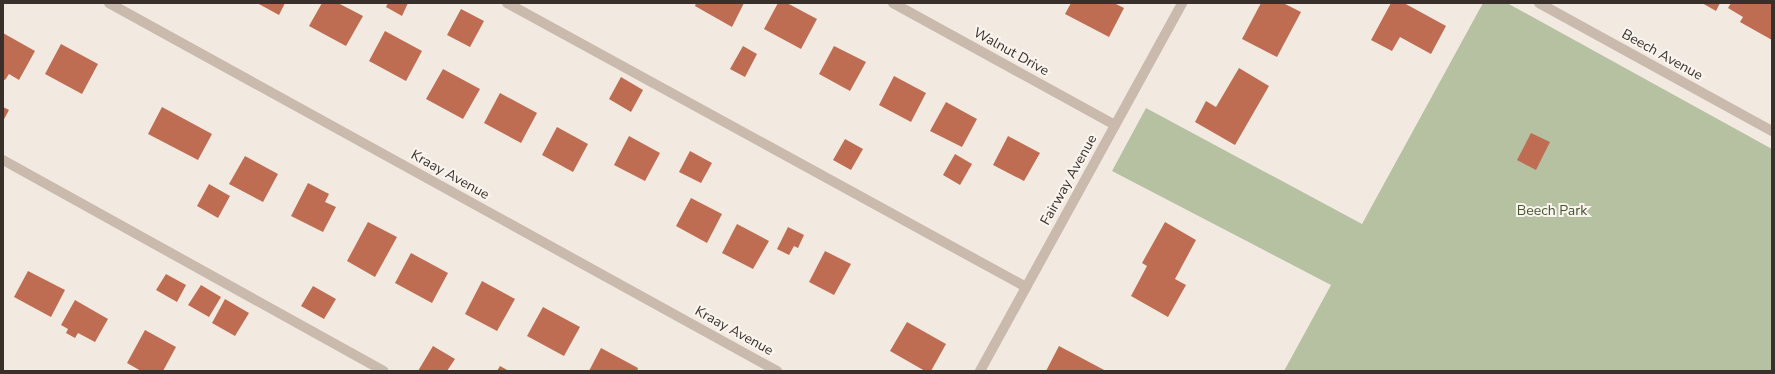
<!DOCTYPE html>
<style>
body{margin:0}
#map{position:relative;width:1775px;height:374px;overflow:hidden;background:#f2eae1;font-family:"Nunito Sans",sans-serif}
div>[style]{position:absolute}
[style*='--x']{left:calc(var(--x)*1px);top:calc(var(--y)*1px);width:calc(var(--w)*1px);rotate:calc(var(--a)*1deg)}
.green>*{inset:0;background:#b6c1a2}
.building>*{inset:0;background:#be6d53}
.minor>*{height:10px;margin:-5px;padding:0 5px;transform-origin:5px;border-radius:5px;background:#cabaad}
span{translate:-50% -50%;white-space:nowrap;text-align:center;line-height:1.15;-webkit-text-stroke:4px #faf4ee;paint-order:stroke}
.street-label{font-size:14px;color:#39302b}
.park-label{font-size:14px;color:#485631}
.frame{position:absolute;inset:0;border:4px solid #39302b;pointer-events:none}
</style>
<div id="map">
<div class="green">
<i style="clip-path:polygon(1483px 3px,1507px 3px,1772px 149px,1772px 371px,1284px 371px,1331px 285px,1112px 171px,1146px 108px,1362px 224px)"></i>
</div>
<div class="building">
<i style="clip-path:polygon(257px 3px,285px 3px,279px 15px)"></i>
<i style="clip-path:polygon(322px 3px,338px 3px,363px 16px,346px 46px,309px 26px)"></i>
<i style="clip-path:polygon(388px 3px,408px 3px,402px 16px,386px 7px)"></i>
<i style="clip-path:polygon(696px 3px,744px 3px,732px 27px,695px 6px)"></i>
<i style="clip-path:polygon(778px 3px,787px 3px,817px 19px,801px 49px,764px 29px)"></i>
<i style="clip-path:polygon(1071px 3px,1114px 3px,1124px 8px,1109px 37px,1065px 14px)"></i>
<i style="clip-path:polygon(1261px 3px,1283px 3px,1301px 12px,1277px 57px,1242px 39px)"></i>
<i style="clip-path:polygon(1391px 3px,1404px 3px,1446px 26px,1431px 54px,1400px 37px,1392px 51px,1371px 40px)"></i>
<i style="clip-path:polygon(1702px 3px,1720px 3px,1716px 11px)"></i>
<i style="clip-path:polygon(1731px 3px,1772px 3px,1772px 40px,1740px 22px,1743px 17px,1728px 8px)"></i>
<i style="clip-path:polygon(461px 9px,484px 21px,470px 47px,447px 35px)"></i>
<i style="clip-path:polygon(385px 31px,422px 51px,406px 81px,369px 61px)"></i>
<i style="clip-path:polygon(3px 33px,35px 51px,19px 80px,9px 74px,5px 80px,3px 79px)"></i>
<i style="clip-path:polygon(61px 44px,98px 64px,82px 94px,45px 74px)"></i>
<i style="clip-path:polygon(743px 46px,757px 54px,745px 77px,730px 69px)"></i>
<i style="clip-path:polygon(834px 46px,866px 62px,850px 91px,819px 74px)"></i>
<i style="clip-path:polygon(1239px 68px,1269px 86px,1235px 145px,1195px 122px,1206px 101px,1216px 107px)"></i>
<i style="clip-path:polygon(443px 69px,480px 89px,463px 119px,426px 99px)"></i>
<i style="clip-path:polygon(894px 76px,926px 93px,911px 122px,879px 105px)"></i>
<i style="clip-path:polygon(621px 77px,643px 90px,631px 112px,609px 99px)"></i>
<i style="clip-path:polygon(500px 93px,537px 113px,521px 143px,484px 123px)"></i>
<i style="clip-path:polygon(946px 102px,977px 119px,962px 147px,930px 131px)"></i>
<i style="clip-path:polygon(3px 107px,9px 110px,3px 121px)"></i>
<i style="clip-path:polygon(162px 107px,212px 134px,198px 160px,148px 134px)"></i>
<i style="clip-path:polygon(557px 127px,588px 144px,573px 172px,542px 155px)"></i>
<i style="clip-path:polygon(1531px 133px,1550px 142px,1536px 170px,1517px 160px)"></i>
<i style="clip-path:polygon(629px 136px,660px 153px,645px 181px,614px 165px)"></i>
<i style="clip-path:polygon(1008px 136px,1040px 153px,1024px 181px,993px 165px)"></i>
<i style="clip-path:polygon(845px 139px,863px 149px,851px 170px,833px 160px)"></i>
<i style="clip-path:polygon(690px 151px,712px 163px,701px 183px,679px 172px)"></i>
<i style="clip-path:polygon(955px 154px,972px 164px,960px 185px,943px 175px)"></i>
<i style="clip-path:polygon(245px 156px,278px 174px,263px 202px,229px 184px)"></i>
<i style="clip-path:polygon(308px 183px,329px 194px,325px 202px,336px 207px,323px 232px,291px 216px)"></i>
<i style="clip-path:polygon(209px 184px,230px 196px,218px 218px,197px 206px)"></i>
<i style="clip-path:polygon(691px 198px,722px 214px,707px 243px,676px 226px)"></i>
<i style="clip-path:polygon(368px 222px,397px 237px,375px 277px,347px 261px)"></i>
<i style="clip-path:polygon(1165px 222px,1196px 240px,1175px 279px,1186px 285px,1168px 317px,1131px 296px,1147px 266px,1142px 263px)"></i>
<i style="clip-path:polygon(737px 224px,769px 241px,753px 269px,722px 253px)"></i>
<i style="clip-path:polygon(788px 227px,804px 235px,798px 248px,794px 246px,789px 255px,777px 249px)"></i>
<i style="clip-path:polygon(825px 251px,851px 264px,834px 295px,809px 282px)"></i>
<i style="clip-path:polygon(411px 253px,448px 273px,432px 303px,395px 283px)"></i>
<i style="clip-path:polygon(28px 271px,65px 290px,51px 317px,14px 297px)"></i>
<i style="clip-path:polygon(166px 274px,186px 285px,177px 302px,156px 290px)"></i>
<i style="clip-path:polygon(482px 281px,515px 299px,497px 331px,465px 314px)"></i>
<i style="clip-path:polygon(201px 285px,221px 297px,209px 317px,188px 305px)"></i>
<i style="clip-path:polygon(313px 286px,336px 299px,324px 319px,301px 306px)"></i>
<i style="clip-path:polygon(225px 299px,249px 313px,235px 336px,212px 323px)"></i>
<i style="clip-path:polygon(75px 300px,108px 319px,95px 342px,78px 333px,75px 338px,66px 333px,68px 329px,61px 325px)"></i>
<i style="clip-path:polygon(543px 307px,580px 327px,564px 356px,527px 336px)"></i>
<i style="clip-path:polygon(907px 322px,946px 344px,931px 371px,925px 371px,890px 351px)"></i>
<i style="clip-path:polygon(145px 330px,176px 347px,163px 371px,141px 371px,127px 363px)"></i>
<i style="clip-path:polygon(433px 346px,455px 359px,447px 371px,418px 371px)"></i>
<i style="clip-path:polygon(1059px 346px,1106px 371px,1046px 371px)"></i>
<i style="clip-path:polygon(601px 348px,638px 368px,637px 371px,589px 371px)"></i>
<i style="clip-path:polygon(500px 366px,509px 371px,497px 371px)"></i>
</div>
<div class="minor">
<i style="--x:109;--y:3;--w:763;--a:28.85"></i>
<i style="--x:507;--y:3;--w:592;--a:28.69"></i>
<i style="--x:893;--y:3;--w:253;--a:28.8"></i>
<i style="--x:1539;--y:3;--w:266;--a:28.8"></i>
<i style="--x:3;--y:160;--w:435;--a:29"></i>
<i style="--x:980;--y:371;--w:420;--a:-61.2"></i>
</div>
<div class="street-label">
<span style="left:1011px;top:52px;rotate:29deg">Walnut Drive</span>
<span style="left:1662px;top:55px;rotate:29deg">Beech Avenue</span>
<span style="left:450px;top:175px;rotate:29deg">Kraay Avenue</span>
<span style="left:1069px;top:180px;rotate:-61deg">Fairway Avenue</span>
<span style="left:734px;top:331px;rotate:29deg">Kraay Avenue</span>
</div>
<div class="park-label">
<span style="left:1552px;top:211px">Beech Park</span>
</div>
<div class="frame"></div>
</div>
